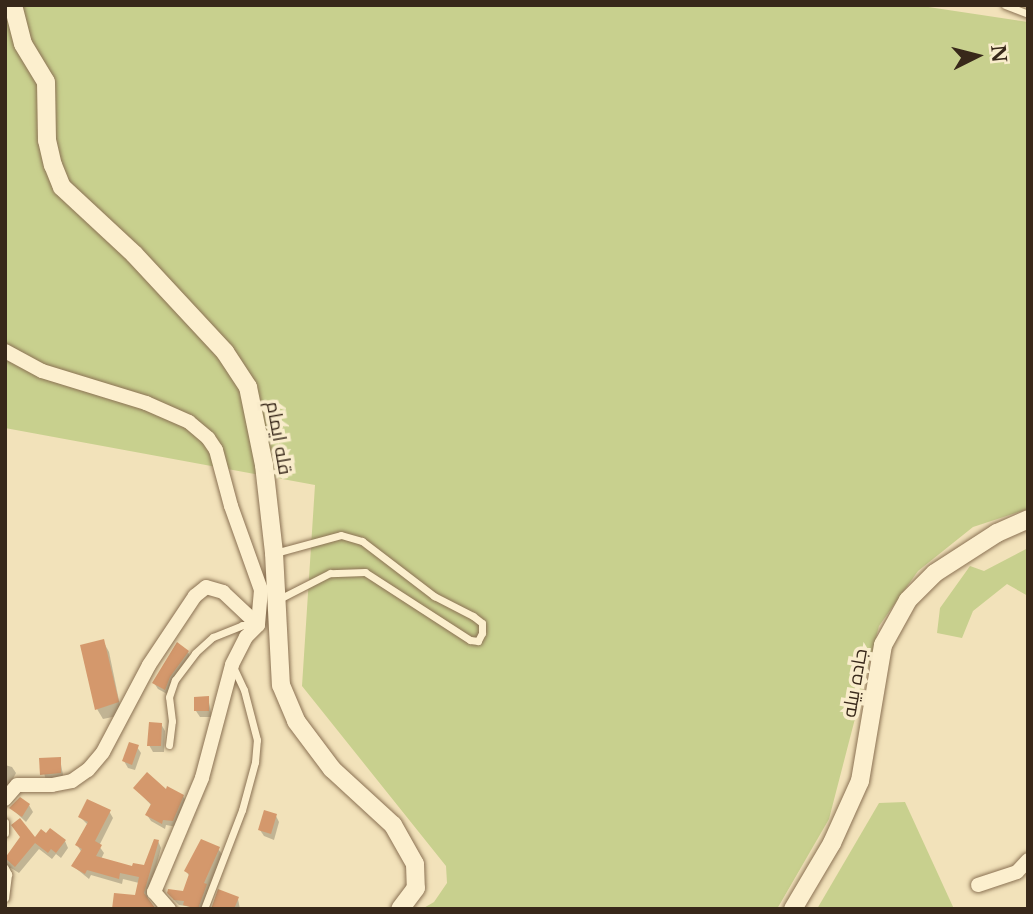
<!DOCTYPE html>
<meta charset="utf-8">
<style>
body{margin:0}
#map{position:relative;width:1033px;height:914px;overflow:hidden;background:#f2e2ba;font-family:"Libre Baskerville",Cairo,serif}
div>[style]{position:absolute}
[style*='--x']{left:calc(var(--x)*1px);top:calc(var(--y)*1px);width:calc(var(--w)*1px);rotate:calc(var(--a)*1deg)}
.green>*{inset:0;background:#c8d08e}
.shadow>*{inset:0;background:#0003}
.building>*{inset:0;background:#d4986c}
.roads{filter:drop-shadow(0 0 2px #8a7153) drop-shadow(0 0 2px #8a7153)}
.service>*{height:7px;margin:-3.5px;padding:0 3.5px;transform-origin:3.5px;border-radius:3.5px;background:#fcefce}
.minor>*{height:14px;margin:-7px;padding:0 7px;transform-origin:7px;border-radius:7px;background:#fcefce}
.tertiary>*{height:18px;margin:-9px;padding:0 9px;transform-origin:9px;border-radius:9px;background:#fcefce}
span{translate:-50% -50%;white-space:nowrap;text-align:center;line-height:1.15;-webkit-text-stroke:7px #f9eccb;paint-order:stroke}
.street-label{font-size:19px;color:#38281a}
.frame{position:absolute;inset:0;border:7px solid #38281a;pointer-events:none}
.north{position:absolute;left:942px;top:21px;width:70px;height:70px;-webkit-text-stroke:5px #f9eccb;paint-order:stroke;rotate:84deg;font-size:19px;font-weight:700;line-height:28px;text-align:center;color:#38281a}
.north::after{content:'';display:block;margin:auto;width:24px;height:32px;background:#38281a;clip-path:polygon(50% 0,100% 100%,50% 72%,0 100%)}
</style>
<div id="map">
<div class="green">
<i style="clip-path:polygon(5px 5px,915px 5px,1028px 22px,1028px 509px,973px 527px,918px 571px,879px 626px,829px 819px,777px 909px,422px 909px,434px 902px,447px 883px,446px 866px,302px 686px,315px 485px,5px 428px)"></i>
<i style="clip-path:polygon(1028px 548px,1028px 596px,1007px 584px,973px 611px,962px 638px,937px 633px,940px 608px,970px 566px,984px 571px)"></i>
<i style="clip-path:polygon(905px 802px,954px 909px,817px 909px,879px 803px)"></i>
</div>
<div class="shadow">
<i style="clip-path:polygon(103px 641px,109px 652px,122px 715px,103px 719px,97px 709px)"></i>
<i style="clip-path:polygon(188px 652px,191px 659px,169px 695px,158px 689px,154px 683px)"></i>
<i style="clip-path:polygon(208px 698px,212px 717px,200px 717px,196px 711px)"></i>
<i style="clip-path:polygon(161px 724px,165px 731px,164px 752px,153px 752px,149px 745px)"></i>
<i style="clip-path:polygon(137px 747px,141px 753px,135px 770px,128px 768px,124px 761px)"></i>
<i style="clip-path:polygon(60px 759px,64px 780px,46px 781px,41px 760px)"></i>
<i style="clip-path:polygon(5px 765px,12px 767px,16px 773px,5px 794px)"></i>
<i style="clip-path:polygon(135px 788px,183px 796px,187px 803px,177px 827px,166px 825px,165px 829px,151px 821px,147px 815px,152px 806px)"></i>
<i style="clip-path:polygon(29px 805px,33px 812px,26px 822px,11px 808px)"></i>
<i style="clip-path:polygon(109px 811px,113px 818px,99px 846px,104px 853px,101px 859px,134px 868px,145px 867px,158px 841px,161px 848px,147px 900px,136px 897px,139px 883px,123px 879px,122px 884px,91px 875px,89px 879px,73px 866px,82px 853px,77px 845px,88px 825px,80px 817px)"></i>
<i style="clip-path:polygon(276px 816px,279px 822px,274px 840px,264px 836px,260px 830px)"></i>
<i style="clip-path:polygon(22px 838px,65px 841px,68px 848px,61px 858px,56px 854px,52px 859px,39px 849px,19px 873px,11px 868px,5px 870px,5px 861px)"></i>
<i style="clip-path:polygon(218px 849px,222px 854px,203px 909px,179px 905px,173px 899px,184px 893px,190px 877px,186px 871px)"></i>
<i style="clip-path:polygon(238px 899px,240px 909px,212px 909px)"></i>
</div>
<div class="building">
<i style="clip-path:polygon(104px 639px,119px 702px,95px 710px,80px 645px)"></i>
<i style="clip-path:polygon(177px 642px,189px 651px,170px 677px,165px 690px,152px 683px)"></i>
<i style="clip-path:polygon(209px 696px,209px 711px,194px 711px,194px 697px)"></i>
<i style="clip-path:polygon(149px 722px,162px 723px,161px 746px,147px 746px)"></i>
<i style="clip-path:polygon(129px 742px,139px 745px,132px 765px,122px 761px)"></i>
<i style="clip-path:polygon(61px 757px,61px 773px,40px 775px,39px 758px)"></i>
<i style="clip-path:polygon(147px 772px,166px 789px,167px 786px,184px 795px,173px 821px,163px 820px,162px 824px,145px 815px,151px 804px,133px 788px)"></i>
<i style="clip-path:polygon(20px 797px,30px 804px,22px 817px,9px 808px)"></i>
<i style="clip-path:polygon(87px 799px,111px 810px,95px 841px,102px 845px,96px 856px,132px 866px,133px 863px,144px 865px,154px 839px,159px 840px,144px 893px,156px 909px,112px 909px,114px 893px,135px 895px,139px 877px,120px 873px,119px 879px,87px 870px,85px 874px,71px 866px,82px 849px,75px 845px,88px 822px,78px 817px)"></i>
<i style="clip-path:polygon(264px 810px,277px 814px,271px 834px,258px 830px)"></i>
<i style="clip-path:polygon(20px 818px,35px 837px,41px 829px,46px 833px,50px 828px,66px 840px,56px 853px,51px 849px,48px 853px,35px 843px,15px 867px,5px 858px,20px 837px,11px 825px)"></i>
<i style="clip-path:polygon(201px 839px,220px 847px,204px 883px,207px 884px,198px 909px,183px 905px,184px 901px,174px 900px,167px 893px,168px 889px,183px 891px,189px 874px,184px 871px)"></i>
<i style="clip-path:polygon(218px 889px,239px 897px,234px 909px,211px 909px)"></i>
</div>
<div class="roads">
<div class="service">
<i style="--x:1005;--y:5;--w:25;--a:21"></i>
<i style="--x:275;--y:553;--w:68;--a:-15.3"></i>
<i style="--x:341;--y:535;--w:22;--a:16"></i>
<i style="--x:362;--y:541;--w:91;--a:37.4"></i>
<i style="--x:434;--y:596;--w:44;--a:27.1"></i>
<i style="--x:473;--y:616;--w:11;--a:38"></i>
<i style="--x:482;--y:623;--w:10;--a:90"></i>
<i style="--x:482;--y:633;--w:9;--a:117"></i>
<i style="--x:478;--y:641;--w:8;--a:-173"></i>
<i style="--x:470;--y:640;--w:125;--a:-147.1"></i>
<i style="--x:365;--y:572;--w:35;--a:178"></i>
<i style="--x:330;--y:573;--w:59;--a:153"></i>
<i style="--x:169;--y:745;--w:24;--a:-83"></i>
<i style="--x:172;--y:721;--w:24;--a:-97"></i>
<i style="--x:169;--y:697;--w:18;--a:-71"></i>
<i style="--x:175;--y:680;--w:34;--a:-53"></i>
<i style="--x:195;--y:653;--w:24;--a:-42"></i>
<i style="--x:213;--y:637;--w:31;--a:-22"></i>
<i style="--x:242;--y:625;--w:15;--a:0"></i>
<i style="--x:5;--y:822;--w:11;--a:90"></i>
<i style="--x:5;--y:868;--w:7;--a:63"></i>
<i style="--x:8;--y:874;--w:24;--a:97"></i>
<i style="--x:204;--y:909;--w:106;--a:-69"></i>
<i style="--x:242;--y:810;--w:50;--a:-74.8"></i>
<i style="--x:255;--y:762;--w:22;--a:-85"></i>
<i style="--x:257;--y:740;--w:52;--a:-104.6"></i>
<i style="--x:244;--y:690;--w:23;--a:-115"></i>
</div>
<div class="minor">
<i style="--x:5;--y:351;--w:42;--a:28.4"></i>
<i style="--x:42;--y:371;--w:109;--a:17.1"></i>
<i style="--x:146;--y:403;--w:47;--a:23.8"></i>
<i style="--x:189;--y:422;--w:25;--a:40"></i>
<i style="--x:208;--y:438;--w:14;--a:56"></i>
<i style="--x:216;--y:450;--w:58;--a:75"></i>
<i style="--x:231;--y:506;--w:89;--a:70.3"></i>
<i style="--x:261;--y:590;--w:35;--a:95"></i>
<i style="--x:258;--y:625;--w:17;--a:135"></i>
<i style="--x:246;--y:637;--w:31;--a:117"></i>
<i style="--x:232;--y:665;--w:117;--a:104.9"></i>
<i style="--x:202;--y:778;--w:124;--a:112.8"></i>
<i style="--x:154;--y:892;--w:23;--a:49"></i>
<i style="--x:5;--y:799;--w:18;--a:-49"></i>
<i style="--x:17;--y:785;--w:35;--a:0"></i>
<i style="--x:52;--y:785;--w:20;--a:-11"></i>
<i style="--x:72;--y:781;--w:19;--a:-35"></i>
<i style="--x:88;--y:770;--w:23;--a:-50"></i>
<i style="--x:103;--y:752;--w:98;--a:-62.1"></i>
<i style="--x:149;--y:665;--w:83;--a:-56.3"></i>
<i style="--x:195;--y:596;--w:14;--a:-39"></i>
<i style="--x:206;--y:587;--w:18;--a:16"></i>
<i style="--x:223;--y:592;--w:48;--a:43.3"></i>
<i style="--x:978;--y:885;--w:41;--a:-18.4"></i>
<i style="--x:1017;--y:872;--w:16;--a:-47"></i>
</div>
<div class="tertiary">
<i style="--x:13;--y:5;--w:40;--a:75.6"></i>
<i style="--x:23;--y:44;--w:44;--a:58.8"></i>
<i style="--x:46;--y:82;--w:58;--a:89"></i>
<i style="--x:47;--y:140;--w:26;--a:77"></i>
<i style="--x:53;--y:165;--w:24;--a:68"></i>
<i style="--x:62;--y:187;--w:98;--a:42.9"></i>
<i style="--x:134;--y:254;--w:134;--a:47.1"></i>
<i style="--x:225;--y:352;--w:42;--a:56.7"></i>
<i style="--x:248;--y:387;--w:80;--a:78.4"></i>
<i style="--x:264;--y:465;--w:89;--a:83.5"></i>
<i style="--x:274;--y:553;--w:132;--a:87"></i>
<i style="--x:281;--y:685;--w:39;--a:67"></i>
<i style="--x:296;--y:721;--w:60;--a:53.1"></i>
<i style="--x:332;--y:769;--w:83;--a:42.6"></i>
<i style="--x:393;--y:825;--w:45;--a:60.6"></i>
<i style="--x:415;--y:864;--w:24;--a:88"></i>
<i style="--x:416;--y:888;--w:26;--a:127"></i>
<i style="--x:793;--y:909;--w:77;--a:-59.4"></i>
<i style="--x:832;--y:843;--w:68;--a:-65.7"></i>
<i style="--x:860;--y:781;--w:138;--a:-80.4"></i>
<i style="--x:883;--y:645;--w:51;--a:-60.9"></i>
<i style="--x:908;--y:600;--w:38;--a:-45"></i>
<i style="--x:935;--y:573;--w:74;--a:-32.8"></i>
<i style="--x:997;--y:533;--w:34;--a:-24"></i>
</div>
</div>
<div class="street-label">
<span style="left:279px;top:438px;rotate:80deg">قله ایمام</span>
<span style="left:855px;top:683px;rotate:-80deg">جاده بیله</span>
</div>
<div class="frame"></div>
<div class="north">N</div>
</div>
